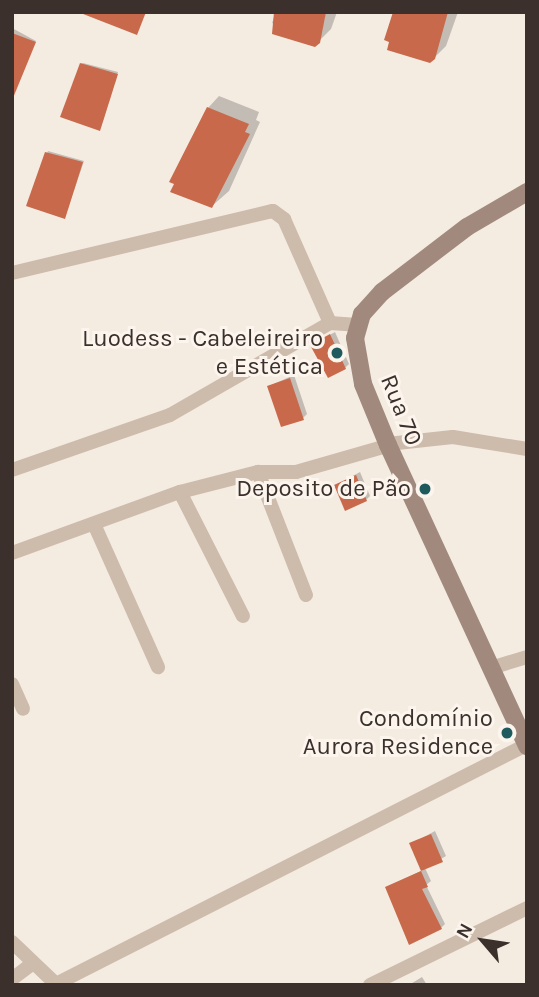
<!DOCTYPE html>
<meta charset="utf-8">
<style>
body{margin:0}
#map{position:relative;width:539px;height:997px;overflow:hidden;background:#f4ebe1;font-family:Karla,sans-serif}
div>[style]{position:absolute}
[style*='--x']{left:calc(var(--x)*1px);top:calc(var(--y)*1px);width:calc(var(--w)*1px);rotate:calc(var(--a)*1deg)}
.shadow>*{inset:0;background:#0003}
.building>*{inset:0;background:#c8694b}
.street>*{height:14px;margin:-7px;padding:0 7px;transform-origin:7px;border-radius:7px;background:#cdbbac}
.secondary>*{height:18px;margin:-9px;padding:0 9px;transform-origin:9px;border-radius:9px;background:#a18a7d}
.dots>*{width:19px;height:19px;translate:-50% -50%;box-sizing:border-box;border:4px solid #fbf5ee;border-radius:50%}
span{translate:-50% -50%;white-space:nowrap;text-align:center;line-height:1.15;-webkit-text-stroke:6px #fbf5ee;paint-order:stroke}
.poi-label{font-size:24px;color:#3b302b}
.right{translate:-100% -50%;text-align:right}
.street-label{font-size:24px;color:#3b302b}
.frame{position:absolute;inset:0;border:14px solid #3b302b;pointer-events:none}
.north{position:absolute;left:448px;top:906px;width:70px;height:70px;-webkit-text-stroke:5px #fbf5ee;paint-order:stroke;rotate:299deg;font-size:19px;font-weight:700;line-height:28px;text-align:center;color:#3b302b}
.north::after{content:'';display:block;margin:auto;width:24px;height:32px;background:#3b302b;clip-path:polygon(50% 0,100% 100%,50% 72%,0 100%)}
</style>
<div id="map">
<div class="shadow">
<i style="clip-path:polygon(276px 12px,337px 12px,331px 29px,315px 45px,272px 23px)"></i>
<i style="clip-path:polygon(397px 12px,458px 12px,446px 46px,434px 58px)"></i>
<i style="clip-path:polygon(12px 28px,36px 41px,12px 93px)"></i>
<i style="clip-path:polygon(83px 63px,118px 72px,101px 127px,81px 64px)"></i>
<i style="clip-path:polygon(219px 96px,259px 112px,256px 120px,260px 122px,229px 191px,212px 206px,208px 108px)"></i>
<i style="clip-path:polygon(48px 151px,84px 161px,65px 217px,47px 153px)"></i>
<i style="clip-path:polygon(335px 332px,349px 364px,345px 368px,317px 342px)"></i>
<i style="clip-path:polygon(294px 375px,307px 414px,303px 418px,269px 386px)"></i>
<i style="clip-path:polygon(360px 472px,370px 496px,366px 500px,336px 485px)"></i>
<i style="clip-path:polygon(435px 831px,446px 856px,425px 868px,431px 881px,426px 885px,445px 924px,441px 928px,387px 887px,423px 870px,411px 844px)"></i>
<i style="clip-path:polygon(422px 977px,427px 985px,409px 985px)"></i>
</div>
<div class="building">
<i style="clip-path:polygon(78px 12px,146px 12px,137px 35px)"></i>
<i style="clip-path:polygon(274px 12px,326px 12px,320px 43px,315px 47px,272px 34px)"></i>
<i style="clip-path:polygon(393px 12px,448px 12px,435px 59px,430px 63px,387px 50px,389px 42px,384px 40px)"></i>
<i style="clip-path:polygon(12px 33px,36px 42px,13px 98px,12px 98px)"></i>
<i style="clip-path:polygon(80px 63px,118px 74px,100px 131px,60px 117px)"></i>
<i style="clip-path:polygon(207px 107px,249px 124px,245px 132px,250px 134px,212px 208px,170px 192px,174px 184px,169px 182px)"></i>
<i style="clip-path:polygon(45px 152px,83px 162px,65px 219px,26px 206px)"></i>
<i style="clip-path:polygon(330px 334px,346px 369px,328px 378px,310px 345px)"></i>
<i style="clip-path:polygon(290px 378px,304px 420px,281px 427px,267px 386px)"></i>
<i style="clip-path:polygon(356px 475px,367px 501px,345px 511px,334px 485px)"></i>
<i style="clip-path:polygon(431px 834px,443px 862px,421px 871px,409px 843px)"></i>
<i style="clip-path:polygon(421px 871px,428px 887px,422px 889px,442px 929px,409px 945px,385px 887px)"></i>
</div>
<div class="street">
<i style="--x:12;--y:273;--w:268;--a:-13.4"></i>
<i style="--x:273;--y:211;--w:14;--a:36"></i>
<i style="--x:284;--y:219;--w:114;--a:66.1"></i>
<i style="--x:12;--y:470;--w:167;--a:-19.2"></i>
<i style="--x:170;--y:415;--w:185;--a:-29.9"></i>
<i style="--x:330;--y:323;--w:27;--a:4"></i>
<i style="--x:258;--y:472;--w:132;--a:68.7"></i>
<i style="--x:180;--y:492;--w:139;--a:63.1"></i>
<i style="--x:94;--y:524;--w:157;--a:65.9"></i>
<i style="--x:12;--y:553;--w:179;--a:-20"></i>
<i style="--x:180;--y:492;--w:81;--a:-14.4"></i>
<i style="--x:258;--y:472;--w:38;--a:0"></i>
<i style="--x:296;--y:472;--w:105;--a:-16"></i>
<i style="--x:397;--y:443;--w:56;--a:-6.1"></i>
<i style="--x:453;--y:437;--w:75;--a:9.2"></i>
<i style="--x:491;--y:668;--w:38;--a:-17"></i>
<i style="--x:12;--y:684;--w:27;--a:66"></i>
<i style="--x:12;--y:942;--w:62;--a:43.7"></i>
<i style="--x:12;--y:979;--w:25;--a:-37"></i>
<i style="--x:56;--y:984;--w:527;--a:-26.95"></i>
<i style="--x:370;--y:985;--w:175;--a:-26.1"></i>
</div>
<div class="secondary">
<i style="--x:527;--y:192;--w:69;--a:149.7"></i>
<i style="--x:467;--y:227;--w:107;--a:142.6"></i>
<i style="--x:382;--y:292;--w:30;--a:132"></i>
<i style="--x:362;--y:314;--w:25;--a:106"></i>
<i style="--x:355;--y:338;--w:47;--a:80.1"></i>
<i style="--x:363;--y:384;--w:66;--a:67.7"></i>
<i style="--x:388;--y:445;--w:332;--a:65.2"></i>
</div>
<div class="dots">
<i style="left:337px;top:353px;background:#1f5a5e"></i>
<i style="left:425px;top:489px;background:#1f5a5e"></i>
<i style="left:507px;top:733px;background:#1f5a5e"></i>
</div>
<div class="poi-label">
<span class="right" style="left:323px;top:353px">Luodess - Cabeleireiro<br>e Estética</span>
<span class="right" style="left:411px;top:489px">Deposito de Pão</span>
<span class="right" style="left:493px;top:733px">Condomínio<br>Aurora Residence</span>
</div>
<div class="street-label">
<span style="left:401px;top:410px;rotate:68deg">Rua 70</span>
</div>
<div class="frame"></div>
<div class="north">N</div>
</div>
